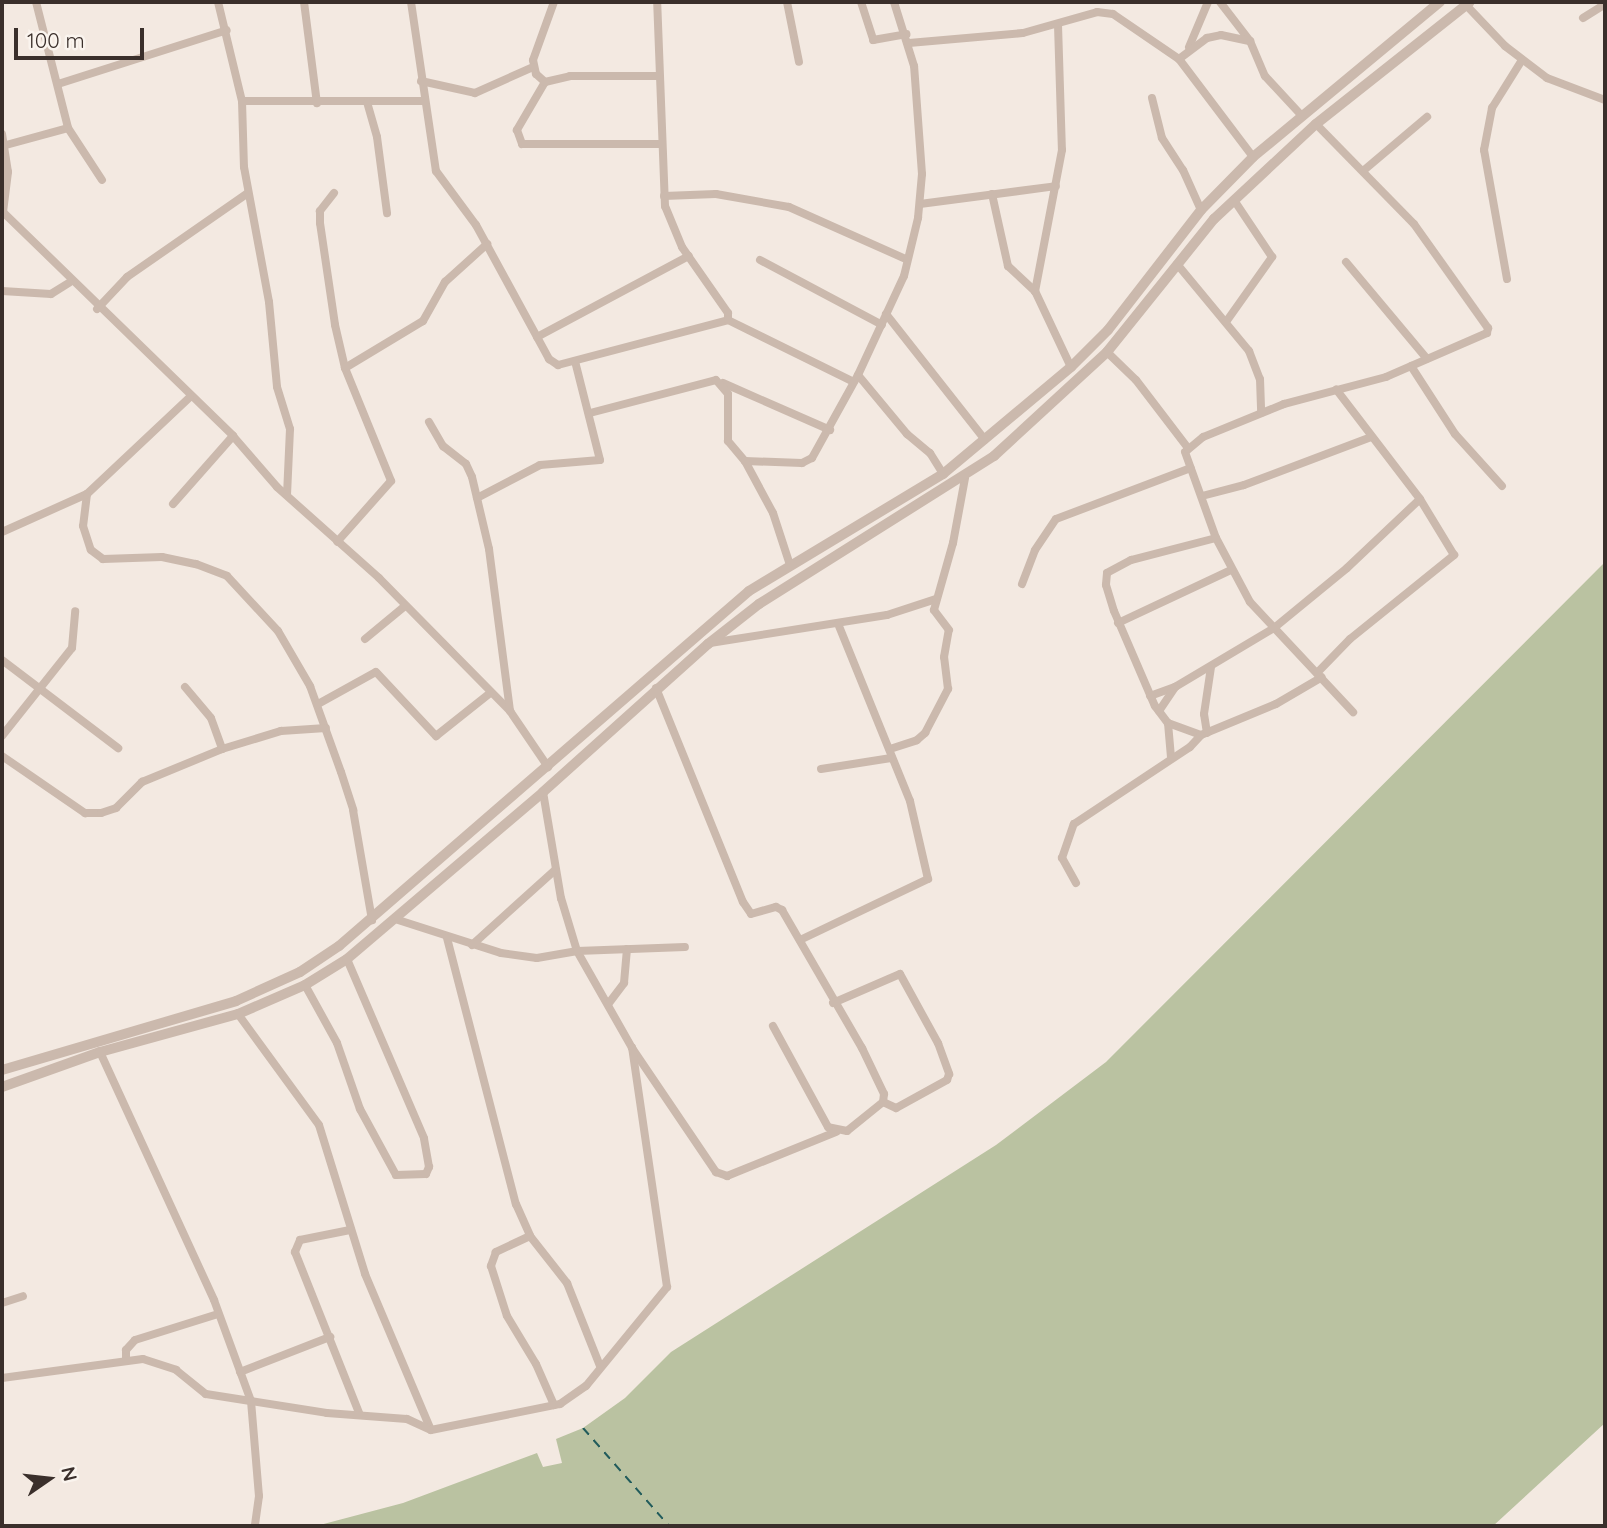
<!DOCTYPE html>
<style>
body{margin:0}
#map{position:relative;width:1607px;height:1528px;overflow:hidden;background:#f3e9e1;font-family:Quicksand,sans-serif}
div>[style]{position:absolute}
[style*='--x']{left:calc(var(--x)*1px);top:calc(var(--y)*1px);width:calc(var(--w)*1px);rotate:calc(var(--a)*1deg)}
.green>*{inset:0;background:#bac2a1}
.ferry>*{height:2px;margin-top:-1px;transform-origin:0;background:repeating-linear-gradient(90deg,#215b5b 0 9px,transparent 0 16px)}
.minor>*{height:8px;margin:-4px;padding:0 4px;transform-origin:4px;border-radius:4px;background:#cbb9ad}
.tertiary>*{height:10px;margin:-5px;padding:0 5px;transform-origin:5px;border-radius:5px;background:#cbb9ad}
span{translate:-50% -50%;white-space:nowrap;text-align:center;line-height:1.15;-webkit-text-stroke:5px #faf4ee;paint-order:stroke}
.frame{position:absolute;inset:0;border:4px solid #3a2f2b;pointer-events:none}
.north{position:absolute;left:14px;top:1444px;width:70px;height:70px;-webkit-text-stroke:5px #faf4ee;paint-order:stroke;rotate:76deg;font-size:19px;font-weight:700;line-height:28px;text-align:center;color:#3a2f2b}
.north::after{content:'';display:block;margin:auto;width:24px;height:32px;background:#3a2f2b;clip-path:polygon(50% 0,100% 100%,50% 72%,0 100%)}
.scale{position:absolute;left:14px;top:28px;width:130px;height:32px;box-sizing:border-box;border:4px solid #3a2f2b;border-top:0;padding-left:9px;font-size:21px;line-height:24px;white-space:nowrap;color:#3a2f2b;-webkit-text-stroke:5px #faf4ee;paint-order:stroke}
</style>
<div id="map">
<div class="green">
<i style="clip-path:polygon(1605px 562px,1605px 1423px,1493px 1526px,316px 1526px,403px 1503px,537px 1453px,543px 1467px,562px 1463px,556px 1439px,583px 1428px,625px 1398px,671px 1352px,996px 1145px,1106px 1062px)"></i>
</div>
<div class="ferry">
<i style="--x:583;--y:1428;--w:130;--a:48.7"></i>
</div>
<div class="minor">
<i style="--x:36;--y:2;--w:130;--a:75.7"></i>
<i style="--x:68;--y:128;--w:62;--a:56.8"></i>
<i style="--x:218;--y:2;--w:102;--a:76.4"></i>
<i style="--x:242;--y:101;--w:66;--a:88.3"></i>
<i style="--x:244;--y:167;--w:137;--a:79.5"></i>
<i style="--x:269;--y:302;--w:85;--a:84.6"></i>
<i style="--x:277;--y:387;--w:44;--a:72.8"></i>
<i style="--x:290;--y:429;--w:65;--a:92.6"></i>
<i style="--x:304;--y:2;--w:102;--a:82.7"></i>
<i style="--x:411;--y:2;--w:171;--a:81.6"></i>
<i style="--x:436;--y:171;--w:67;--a:53.5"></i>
<i style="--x:476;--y:225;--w:153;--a:61.4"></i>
<i style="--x:549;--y:359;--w:11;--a:34"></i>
<i style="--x:558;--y:365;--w:176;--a:-14.8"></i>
<i style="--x:728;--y:320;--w:7;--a:-90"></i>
<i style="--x:728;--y:313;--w:80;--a:-124.9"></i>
<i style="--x:682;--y:247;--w:44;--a:-112.5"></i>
<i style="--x:665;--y:206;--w:204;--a:-92.2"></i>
<i style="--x:787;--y:2;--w:61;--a:78.7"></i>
<i style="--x:861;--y:2;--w:40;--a:72"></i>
<i style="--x:873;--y:40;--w:34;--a:-10"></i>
<i style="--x:1220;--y:2;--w:49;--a:52.4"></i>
<i style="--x:1250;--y:41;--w:38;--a:67"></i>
<i style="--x:1265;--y:76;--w:54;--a:47.2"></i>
<i style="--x:1466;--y:5;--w:57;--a:46.4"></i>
<i style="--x:1505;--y:46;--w:53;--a:37.3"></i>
<i style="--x:1547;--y:78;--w:62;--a:20.8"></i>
<i style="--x:1583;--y:18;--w:26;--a:-32"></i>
<i style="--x:1058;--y:25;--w:125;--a:88.2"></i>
<i style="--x:1062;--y:150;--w:144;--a:100.8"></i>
<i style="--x:1035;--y:291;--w:84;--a:64.7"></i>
<i style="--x:909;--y:43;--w:114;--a:-5"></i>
<i style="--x:1023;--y:33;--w:77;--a:-15.8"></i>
<i style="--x:1097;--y:12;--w:16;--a:7"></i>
<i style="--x:1113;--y:14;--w:80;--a:34.3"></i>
<i style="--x:1179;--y:59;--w:123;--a:52.9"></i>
<i style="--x:1189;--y:47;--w:49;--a:-67.1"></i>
<i style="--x:1179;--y:59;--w:35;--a:-37"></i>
<i style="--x:1207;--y:38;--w:14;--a:-12"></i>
<i style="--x:1221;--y:35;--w:30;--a:12"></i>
<i style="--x:421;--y:81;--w:55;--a:12.5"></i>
<i style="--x:475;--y:93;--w:64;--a:-24.1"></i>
<i style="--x:545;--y:82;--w:56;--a:120.3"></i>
<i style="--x:517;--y:130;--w:15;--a:70"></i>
<i style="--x:522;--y:144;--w:139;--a:0"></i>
<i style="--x:545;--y:82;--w:26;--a:-13"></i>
<i style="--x:570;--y:76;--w:87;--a:0"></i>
<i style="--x:545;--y:82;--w:12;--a:-138"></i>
<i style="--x:536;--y:74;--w:14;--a:-102"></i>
<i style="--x:533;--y:60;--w:62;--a:-70.1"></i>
<i style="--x:58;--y:84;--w:177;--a:-17.7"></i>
<i style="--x:1152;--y:98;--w:41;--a:76"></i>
<i style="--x:1162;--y:138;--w:38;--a:57"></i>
<i style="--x:1183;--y:170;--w:44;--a:65.8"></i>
<i style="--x:242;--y:101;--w:183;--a:0"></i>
<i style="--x:367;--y:102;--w:36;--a:74"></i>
<i style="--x:377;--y:137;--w:77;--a:82.5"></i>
<i style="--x:1316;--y:124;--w:140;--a:45.6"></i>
<i style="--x:1414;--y:224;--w:128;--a:54.6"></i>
<i style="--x:1488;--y:328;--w:5;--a:101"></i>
<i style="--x:1487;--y:333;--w:110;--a:156.5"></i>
<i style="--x:1386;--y:377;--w:106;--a:165.2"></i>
<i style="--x:1284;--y:404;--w:87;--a:157.8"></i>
<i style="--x:1203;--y:437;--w:23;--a:140"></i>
<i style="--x:1185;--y:452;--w:91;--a:70.2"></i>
<i style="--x:1216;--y:538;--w:72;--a:62"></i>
<i style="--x:1250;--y:602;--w:151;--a:46.9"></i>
<i style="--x:2;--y:134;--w:38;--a:81"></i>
<i style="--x:8;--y:172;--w:40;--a:97.1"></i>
<i style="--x:6;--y:145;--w:64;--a:-15.3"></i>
<i style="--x:1363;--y:171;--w:84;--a:-40.2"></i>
<i style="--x:334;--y:193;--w:23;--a:128"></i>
<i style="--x:320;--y:211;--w:12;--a:90"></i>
<i style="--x:320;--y:223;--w:103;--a:81.6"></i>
<i style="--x:335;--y:325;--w:44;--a:76.9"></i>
<i style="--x:345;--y:368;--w:122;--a:67.8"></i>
<i style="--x:391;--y:481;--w:81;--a:131.5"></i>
<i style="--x:992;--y:194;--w:74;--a:77.5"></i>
<i style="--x:1008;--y:266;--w:37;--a:43"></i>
<i style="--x:664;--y:196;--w:52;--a:-2.2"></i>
<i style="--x:716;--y:194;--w:74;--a:10.1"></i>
<i style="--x:789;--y:207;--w:128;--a:24"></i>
<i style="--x:920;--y:204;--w:137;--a:-7.5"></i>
<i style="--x:2;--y:211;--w:322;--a:44.2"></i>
<i style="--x:233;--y:436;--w:67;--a:49.2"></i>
<i style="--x:277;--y:487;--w:137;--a:41.7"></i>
<i style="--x:379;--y:578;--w:187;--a:45.4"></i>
<i style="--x:510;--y:711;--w:68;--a:55.8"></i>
<i style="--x:760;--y:260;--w:138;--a:28"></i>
<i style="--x:1346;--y:262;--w:126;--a:50.1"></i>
<i style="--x:1177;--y:264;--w:113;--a:50.4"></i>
<i style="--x:1249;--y:351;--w:30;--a:69"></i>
<i style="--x:1260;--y:379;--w:34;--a:88"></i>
<i style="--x:1507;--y:279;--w:131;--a:-100.1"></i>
<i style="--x:1484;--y:150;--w:43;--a:-79.2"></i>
<i style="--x:1492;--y:108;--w:57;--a:-58"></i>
<i style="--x:2;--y:291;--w:49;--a:3.5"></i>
<i style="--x:51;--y:294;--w:22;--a:-32"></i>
<i style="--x:97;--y:309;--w:44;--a:-46.8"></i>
<i style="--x:127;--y:277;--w:147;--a:-34.8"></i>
<i style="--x:886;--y:314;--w:160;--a:51.8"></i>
<i style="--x:728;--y:320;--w:140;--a:26.2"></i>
<i style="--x:1226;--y:322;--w:80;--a:-54.7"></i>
<i style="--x:1272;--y:257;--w:69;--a:-123.7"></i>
<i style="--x:537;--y:337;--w:172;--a:-28.1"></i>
<i style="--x:1107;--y:352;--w:40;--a:44"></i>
<i style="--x:1136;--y:380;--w:86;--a:52.6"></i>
<i style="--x:1411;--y:366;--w:81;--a:57.1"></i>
<i style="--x:1455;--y:434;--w:70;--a:47.9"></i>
<i style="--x:345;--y:368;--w:91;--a:-31.1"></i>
<i style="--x:423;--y:321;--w:45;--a:-60.6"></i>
<i style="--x:445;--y:282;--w:57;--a:-42.1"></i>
<i style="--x:858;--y:375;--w:77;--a:50.3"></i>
<i style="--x:907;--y:434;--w:30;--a:40"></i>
<i style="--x:930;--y:453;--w:25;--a:58"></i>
<i style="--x:723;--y:383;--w:117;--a:23.7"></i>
<i style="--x:590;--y:413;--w:130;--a:-14.7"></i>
<i style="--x:716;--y:380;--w:18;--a:49"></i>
<i style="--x:728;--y:394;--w:47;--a:90"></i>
<i style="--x:728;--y:441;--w:26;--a:50"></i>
<i style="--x:745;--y:461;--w:57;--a:2"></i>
<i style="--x:802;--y:463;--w:11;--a:-27"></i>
<i style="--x:812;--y:458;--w:95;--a:-61"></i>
<i style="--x:858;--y:375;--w:109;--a:-65.1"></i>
<i style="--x:904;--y:276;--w:60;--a:-76.4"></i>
<i style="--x:918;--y:218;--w:44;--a:-84.8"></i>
<i style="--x:922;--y:174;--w:108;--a:-94.2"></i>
<i style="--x:914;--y:66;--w:67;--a:-107.4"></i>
<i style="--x:429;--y:422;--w:28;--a:60"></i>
<i style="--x:443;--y:446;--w:29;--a:38"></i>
<i style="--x:466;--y:464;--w:14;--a:65"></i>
<i style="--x:472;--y:477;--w:74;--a:76.7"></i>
<i style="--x:489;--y:549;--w:163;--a:82.6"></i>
<i style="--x:745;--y:461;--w:59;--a:61.7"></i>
<i style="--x:773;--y:513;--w:55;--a:71.9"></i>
<i style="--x:87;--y:494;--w:32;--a:97"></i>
<i style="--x:83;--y:526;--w:25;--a:72"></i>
<i style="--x:91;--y:550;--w:15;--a:37"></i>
<i style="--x:103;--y:559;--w:59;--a:-1.9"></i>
<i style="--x:162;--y:557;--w:35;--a:12"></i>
<i style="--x:196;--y:564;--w:33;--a:21"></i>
<i style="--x:227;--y:576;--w:75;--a:47.2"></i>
<i style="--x:278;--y:631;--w:64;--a:59.8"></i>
<i style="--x:310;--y:686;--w:91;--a:70.2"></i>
<i style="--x:341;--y:772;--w:40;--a:72"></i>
<i style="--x:353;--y:810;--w:112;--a:80.2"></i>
<i style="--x:1202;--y:496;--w:43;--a:-14.7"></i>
<i style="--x:1244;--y:485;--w:136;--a:-20.7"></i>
<i style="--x:477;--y:498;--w:71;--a:-27.6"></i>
<i style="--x:540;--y:465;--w:60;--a:-4.8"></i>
<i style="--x:600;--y:460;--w:102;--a:-104.2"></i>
<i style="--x:173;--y:504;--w:91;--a:-48.6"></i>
<i style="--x:2;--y:532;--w:93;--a:-24.1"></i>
<i style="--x:87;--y:494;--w:141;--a:-43.3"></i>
<i style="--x:1216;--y:538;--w:88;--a:165.5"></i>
<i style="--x:1131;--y:560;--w:27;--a:152"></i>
<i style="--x:1107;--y:573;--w:12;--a:95"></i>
<i style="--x:1106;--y:585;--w:27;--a:73"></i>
<i style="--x:1114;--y:611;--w:103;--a:66.7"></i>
<i style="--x:1155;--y:706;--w:21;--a:53"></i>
<i style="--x:1168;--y:723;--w:35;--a:20"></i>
<i style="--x:1201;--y:735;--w:81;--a:-22.5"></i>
<i style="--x:1276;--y:704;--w:53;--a:-30.4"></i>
<i style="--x:1022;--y:584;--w:36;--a:-69"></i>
<i style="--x:1035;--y:550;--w:37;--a:-56"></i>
<i style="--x:1056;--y:519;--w:144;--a:-20.7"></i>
<i style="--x:1118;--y:623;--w:125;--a:-25.1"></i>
<i style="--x:365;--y:639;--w:52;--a:-39.5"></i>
<i style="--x:710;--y:643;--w:179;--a:-9"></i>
<i style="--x:887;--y:615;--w:52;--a:-18.1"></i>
<i style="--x:2;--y:660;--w:146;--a:37.2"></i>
<i style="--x:1317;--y:673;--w:47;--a:-45.9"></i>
<i style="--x:1350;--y:639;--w:134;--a:-38.9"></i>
<i style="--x:1454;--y:555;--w:66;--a:-121.3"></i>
<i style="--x:1420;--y:499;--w:138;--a:-127.4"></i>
<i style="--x:185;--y:687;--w:40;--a:50"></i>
<i style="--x:211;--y:718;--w:33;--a:70"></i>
<i style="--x:656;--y:688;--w:231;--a:67.9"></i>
<i style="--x:743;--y:902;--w:14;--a:56"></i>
<i style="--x:751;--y:914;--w:26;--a:-16"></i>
<i style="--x:776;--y:907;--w:7;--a:27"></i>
<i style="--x:782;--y:910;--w:160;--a:59.9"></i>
<i style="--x:862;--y:1048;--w:51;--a:64.4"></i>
<i style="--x:884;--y:1094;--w:8;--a:97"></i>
<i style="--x:883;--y:1102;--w:46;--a:141.1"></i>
<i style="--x:847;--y:1131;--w:19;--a:-168"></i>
<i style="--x:828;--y:1127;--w:115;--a:-118.6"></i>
<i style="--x:1150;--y:696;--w:27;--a:-20"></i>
<i style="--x:1175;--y:687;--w:115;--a:-30.8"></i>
<i style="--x:1274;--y:628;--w:94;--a:-39.4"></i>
<i style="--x:1347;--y:568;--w:100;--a:-43.4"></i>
<i style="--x:318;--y:704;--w:66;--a:-28.9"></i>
<i style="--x:376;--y:672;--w:88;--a:46.8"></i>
<i style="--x:436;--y:736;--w:69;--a:-38.5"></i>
<i style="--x:1159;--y:711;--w:29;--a:-56"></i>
<i style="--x:1168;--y:723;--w:35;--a:85"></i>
<i style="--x:1207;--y:733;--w:19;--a:-99"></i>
<i style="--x:1204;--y:714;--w:48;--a:-81.5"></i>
<i style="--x:2;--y:736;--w:112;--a:-51.5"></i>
<i style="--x:72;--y:648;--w:37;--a:-85"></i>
<i style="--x:890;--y:749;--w:28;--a:-18"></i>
<i style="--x:917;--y:740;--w:11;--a:-41"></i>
<i style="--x:925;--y:733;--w:50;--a:-62.4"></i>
<i style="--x:948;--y:689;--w:32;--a:-97"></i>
<i style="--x:944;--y:657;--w:27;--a:-80"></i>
<i style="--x:949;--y:630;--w:25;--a:-127"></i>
<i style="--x:934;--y:610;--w:70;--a:-74.2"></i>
<i style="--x:953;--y:543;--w:66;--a:-79.5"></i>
<i style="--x:2;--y:756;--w:101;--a:34.5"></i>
<i style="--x:85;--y:813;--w:16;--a:0"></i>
<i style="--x:101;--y:813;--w:16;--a:-18"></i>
<i style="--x:116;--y:808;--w:37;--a:-45"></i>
<i style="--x:142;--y:782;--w:87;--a:-22.4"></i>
<i style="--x:222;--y:749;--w:62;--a:-17"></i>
<i style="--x:281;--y:731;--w:45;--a:-3.8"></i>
<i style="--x:821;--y:769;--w:71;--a:-8.9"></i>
<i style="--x:543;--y:792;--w:108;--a:80.4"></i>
<i style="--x:561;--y:898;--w:55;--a:73.2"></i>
<i style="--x:577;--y:951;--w:112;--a:60.4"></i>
<i style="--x:632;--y:1048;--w:150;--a:55.9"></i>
<i style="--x:716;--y:1172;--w:12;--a:20"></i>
<i style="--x:727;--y:1176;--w:118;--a:-22"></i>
<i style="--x:1076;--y:883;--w:29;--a:-119"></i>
<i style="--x:1062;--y:858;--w:36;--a:-71"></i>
<i style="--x:1074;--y:824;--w:139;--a:-33.6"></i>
<i style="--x:1190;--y:747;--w:16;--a:-47"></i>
<i style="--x:395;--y:919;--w:111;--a:17.8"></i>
<i style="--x:501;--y:953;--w:36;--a:8"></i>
<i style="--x:537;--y:958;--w:41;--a:-9.9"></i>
<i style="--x:577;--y:951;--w:108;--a:-2.1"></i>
<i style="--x:447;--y:938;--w:275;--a:75.5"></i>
<i style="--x:516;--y:1204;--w:35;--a:66"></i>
<i style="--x:530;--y:1236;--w:60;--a:51.8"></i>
<i style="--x:567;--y:1283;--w:89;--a:68.3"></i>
<i style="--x:800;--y:940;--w:142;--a:-25.5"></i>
<i style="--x:928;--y:879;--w:80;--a:-103"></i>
<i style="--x:910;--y:801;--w:191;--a:-112.1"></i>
<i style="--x:472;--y:945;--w:112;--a:-42.1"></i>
<i style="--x:305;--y:985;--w:66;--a:61.1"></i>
<i style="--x:337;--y:1043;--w:70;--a:70.8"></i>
<i style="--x:360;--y:1109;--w:75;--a:61.4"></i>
<i style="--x:396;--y:1175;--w:30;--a:-2"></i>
<i style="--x:426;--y:1174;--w:8;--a:-67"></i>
<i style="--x:429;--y:1167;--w:29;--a:-100"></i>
<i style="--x:424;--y:1138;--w:195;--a:-113.3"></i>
<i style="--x:609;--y:1003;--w:25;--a:-53"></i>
<i style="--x:624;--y:983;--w:34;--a:-85"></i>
<i style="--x:833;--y:1003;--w:73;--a:-23.4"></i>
<i style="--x:900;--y:974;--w:79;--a:61.2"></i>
<i style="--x:938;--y:1043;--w:33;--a:70"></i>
<i style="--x:949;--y:1074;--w:6;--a:108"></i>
<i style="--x:947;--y:1080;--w:58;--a:151.2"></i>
<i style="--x:896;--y:1108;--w:14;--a:-155"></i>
<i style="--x:238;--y:1014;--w:137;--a:53.9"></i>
<i style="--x:319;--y:1125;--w:156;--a:72.8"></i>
<i style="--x:365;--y:1274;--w:169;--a:67.1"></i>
<i style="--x:100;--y:1052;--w:273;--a:65.3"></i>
<i style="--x:214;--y:1300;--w:108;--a:69.9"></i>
<i style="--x:251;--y:1401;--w:95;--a:85.2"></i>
<i style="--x:259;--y:1496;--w:30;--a:98"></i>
<i style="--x:350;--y:1230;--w:51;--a:168.7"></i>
<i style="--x:300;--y:1240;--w:13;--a:113"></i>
<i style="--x:295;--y:1252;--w:175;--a:68.3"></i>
<i style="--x:530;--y:1236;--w:38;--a:155"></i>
<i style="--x:496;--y:1252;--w:15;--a:110"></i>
<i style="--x:491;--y:1266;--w:52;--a:72.3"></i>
<i style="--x:507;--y:1316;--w:56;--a:58.9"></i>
<i style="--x:536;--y:1364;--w:45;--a:66.3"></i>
<i style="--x:2;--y:1303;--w:22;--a:-18"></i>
<i style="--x:126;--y:1361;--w:11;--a:-90"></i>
<i style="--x:126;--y:1350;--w:13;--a:-48"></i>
<i style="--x:135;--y:1340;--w:87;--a:-17.4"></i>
<i style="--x:240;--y:1372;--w:97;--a:-21.3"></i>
<i style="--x:2;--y:1378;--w:142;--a:-7.7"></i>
<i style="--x:143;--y:1359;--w:35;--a:18"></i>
<i style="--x:176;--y:1370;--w:38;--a:39"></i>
<i style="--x:206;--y:1394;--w:122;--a:8.9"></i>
<i style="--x:327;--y:1413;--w:80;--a:4.3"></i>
<i style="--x:407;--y:1419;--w:26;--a:25"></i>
<i style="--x:431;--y:1430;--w:132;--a:-11.4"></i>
<i style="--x:560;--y:1404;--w:32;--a:-35"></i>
<i style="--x:586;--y:1386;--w:128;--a:-50.7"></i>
<i style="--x:667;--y:1287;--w:242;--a:-98.3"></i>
</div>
<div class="tertiary">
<i style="--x:2;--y:1070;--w:244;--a:-16.4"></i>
<i style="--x:236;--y:1001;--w:70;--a:-24.4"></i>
<i style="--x:300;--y:972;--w:47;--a:-33.7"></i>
<i style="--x:339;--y:946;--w:542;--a:-40.89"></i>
<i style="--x:749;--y:591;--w:227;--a:-31.1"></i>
<i style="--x:943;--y:474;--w:167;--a:-39.9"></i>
<i style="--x:1071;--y:367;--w:52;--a:-45"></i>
<i style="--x:1108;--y:330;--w:152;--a:-52.2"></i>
<i style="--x:1201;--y:210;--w:74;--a:-45.5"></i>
<i style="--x:1253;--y:157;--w:243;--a:-39.7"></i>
<i style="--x:2;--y:1087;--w:104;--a:-19.7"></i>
<i style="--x:100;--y:1052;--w:143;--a:-15.4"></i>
<i style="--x:238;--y:1014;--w:73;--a:-23.4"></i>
<i style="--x:305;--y:985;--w:49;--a:-31.8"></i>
<i style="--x:347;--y:959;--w:257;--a:-40.4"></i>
<i style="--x:543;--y:792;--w:222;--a:-41.9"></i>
<i style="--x:708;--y:644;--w:65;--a:-38.1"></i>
<i style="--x:759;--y:604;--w:278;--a:-32.2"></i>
<i style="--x:994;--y:456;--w:154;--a:-42.6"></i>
<i style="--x:1107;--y:352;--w:171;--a:-51.2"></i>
<i style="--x:1214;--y:219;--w:139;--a:-43"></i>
<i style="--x:1316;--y:124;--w:196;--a:-38.4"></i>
</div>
<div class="frame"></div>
<div class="north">N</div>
<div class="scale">100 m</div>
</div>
